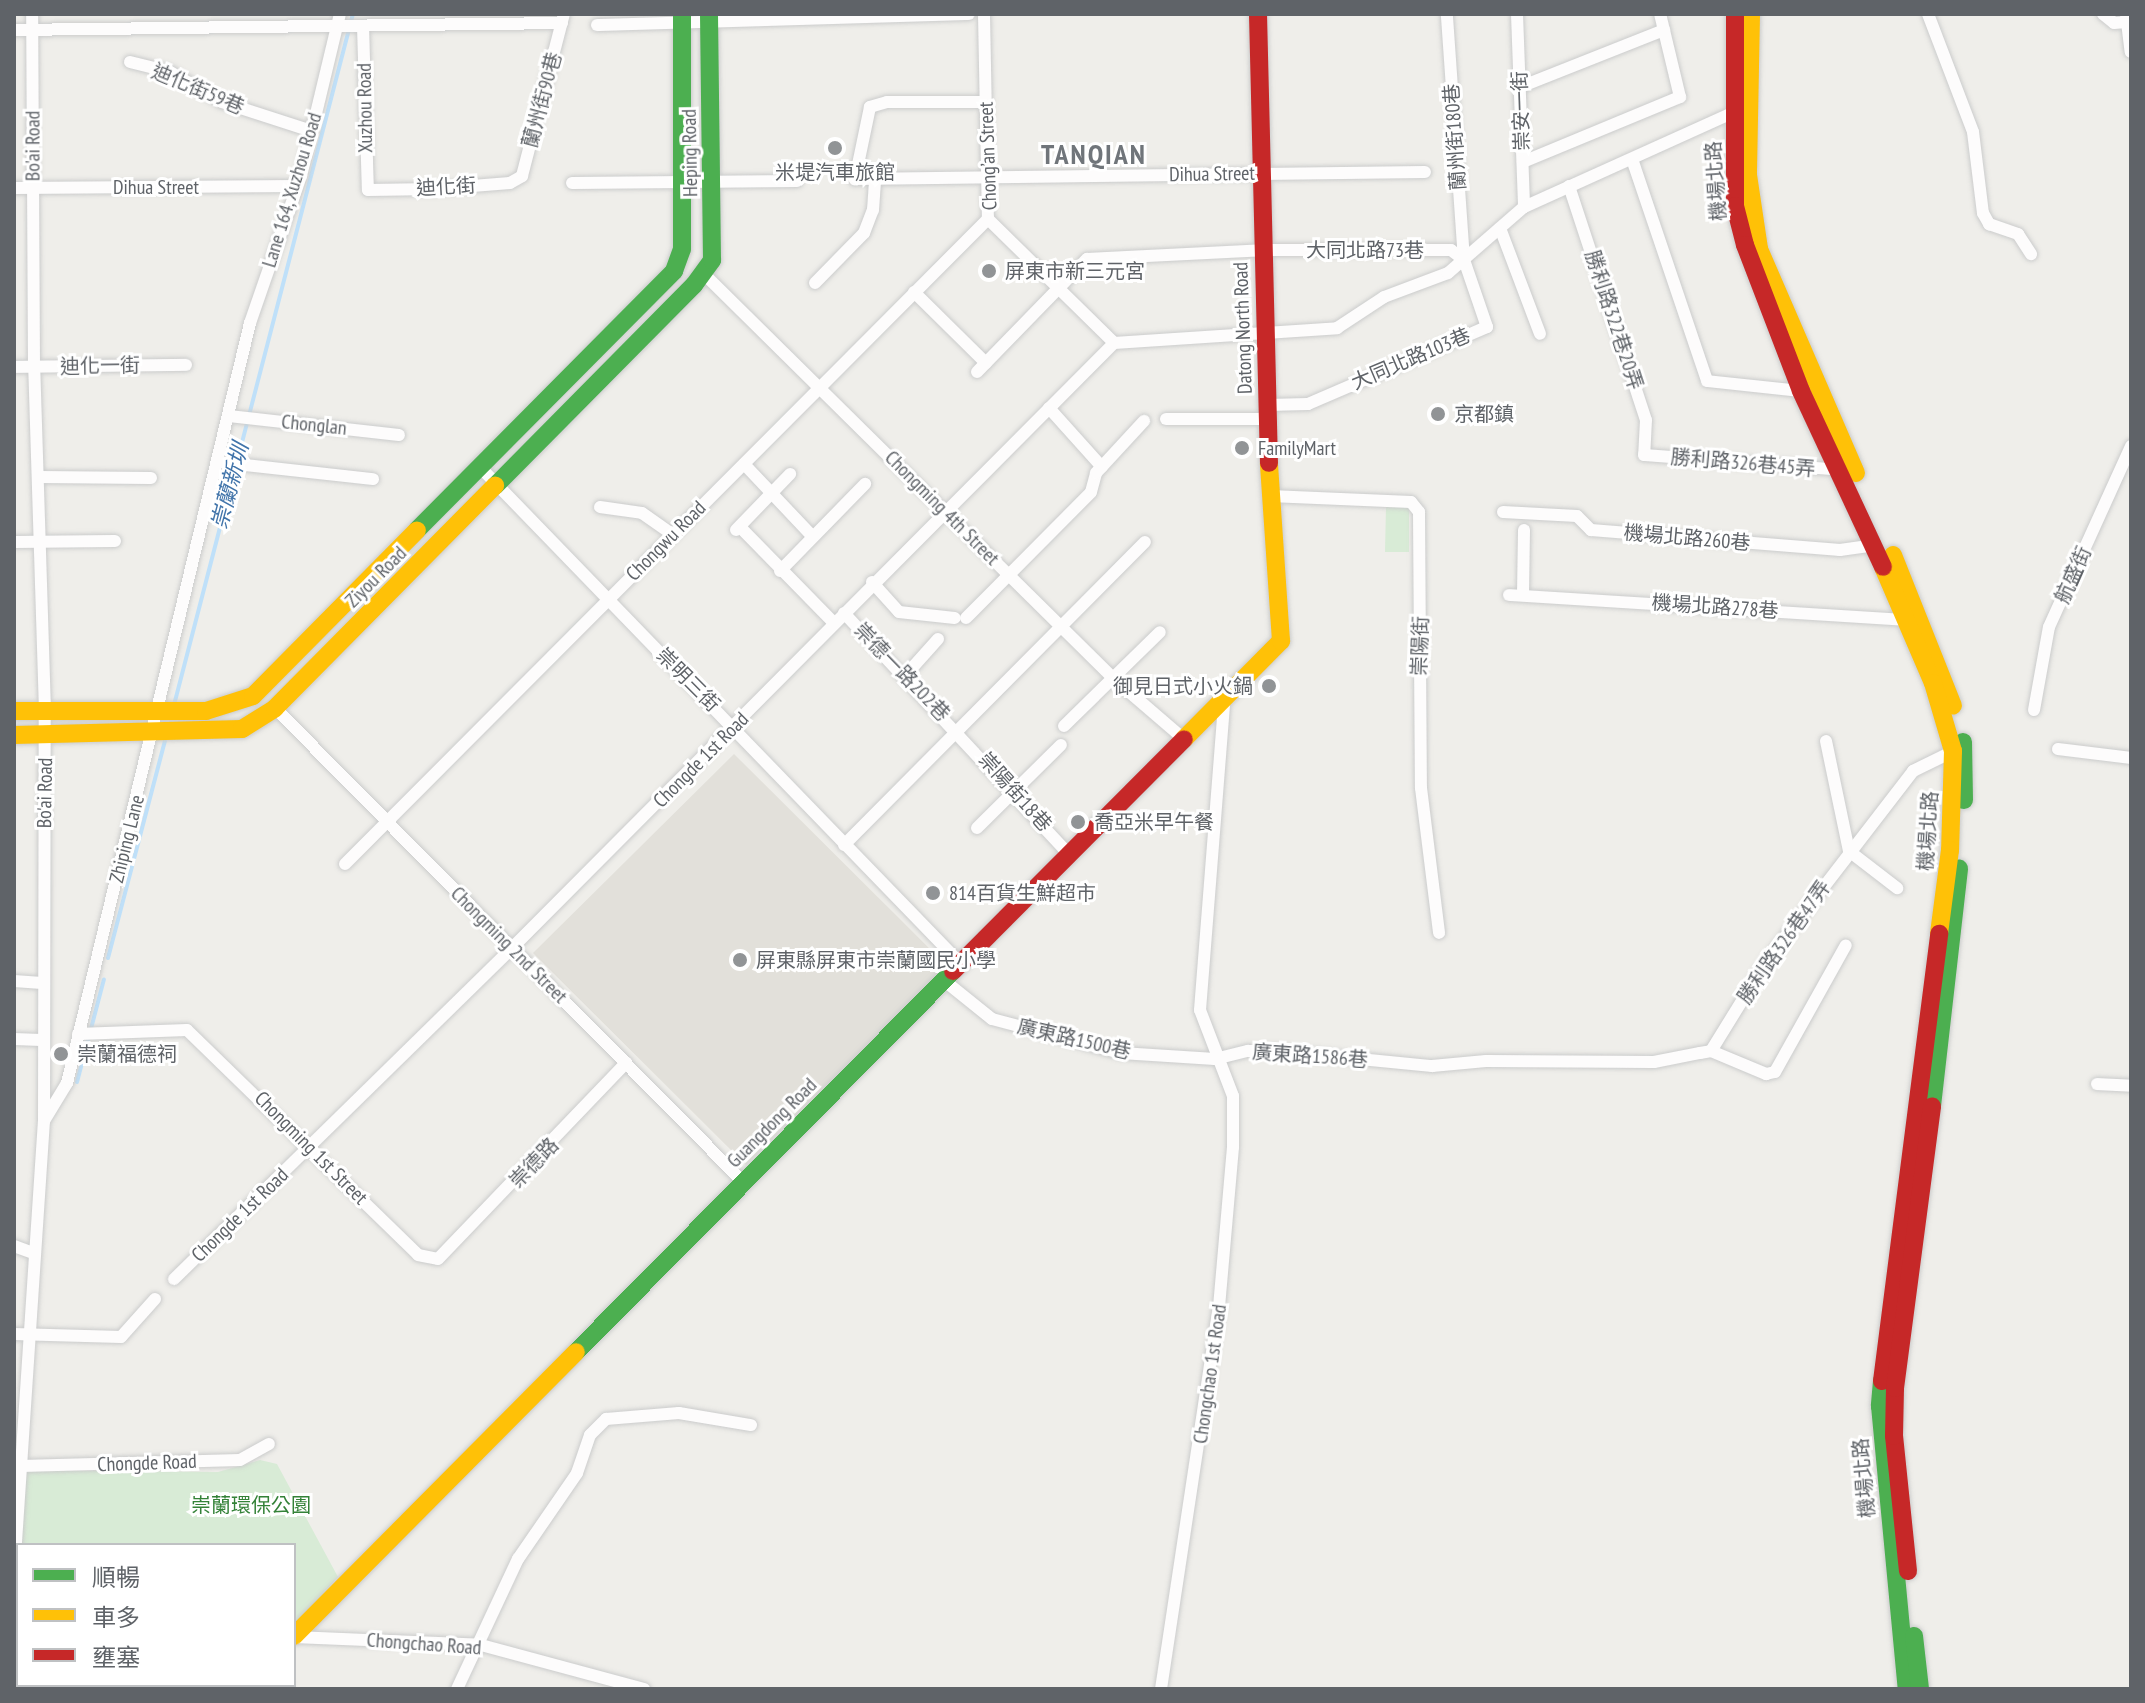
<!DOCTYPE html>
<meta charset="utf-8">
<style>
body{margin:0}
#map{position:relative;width:2145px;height:1703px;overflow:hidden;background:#efeeea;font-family:"PT Sans Narrow","Noto Sans TC",sans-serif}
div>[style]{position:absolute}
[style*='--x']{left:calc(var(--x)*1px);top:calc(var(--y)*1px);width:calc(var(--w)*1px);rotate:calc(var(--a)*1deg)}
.education>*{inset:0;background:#e2e0da}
.green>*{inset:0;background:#d8ebd6}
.stream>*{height:4px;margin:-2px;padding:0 2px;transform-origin:2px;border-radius:2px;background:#bfe0f9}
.roads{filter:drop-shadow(0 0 2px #cbcccc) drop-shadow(0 0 2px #cbcccc)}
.street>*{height:12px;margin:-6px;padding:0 6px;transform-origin:6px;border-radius:6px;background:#fdfcfc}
.fast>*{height:18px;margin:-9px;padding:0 9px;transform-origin:9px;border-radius:9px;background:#4caf50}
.slow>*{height:18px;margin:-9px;padding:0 9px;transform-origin:9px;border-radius:9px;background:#ffc107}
.jam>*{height:18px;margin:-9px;padding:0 9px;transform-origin:9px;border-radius:9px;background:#c62828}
.dots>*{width:22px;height:22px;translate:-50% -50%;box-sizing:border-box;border:4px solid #fff;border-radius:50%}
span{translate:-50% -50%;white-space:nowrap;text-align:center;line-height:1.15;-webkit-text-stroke:6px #fff;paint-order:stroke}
.street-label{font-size:20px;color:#5f6368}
.poi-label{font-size:20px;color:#5f6368}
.left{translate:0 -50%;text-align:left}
.right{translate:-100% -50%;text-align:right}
.park-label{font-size:20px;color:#348238}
.water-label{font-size:22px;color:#4174aa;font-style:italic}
.district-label{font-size:28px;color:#70757a;font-weight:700;letter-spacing:2px}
.frame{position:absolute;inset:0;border:16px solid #5f6368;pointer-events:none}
.legend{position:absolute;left:16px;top:1543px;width:280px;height:144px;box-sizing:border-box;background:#fff;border:2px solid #bfc1c3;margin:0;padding:10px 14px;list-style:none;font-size:24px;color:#5f6368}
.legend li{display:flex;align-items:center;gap:16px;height:40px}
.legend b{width:40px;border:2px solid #bfc1c3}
</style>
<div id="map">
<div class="education">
<i style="clip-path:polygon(734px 754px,947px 966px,746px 1165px,533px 953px)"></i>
</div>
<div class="green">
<i style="clip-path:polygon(1386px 507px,1409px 507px,1409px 552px,1385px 552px)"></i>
<i style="clip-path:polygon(260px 1460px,277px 1464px,338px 1577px,294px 1626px,294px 1545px,22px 1545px,22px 1470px,218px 1472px)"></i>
</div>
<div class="stream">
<i style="--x:174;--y:705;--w:714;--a:-75.48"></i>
<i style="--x:108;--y:958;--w:225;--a:-75.3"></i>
<i style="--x:77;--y:1082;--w:106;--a:-75.3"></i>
</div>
<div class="roads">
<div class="street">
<i style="--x:984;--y:14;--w:205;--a:88.9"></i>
<i style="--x:988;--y:219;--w:177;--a:44.5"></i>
<i style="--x:1517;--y:14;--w:193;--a:87.9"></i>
<i style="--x:1928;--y:14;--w:126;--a:69.1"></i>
<i style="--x:1973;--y:132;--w:82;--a:83"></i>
<i style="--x:1983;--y:213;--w:13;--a:61"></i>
<i style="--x:1989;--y:224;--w:31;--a:19"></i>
<i style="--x:2018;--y:234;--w:24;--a:57"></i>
<i style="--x:2103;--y:14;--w:14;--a:39"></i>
<i style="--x:2114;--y:23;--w:12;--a:-5"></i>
<i style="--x:2126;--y:14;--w:38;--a:83"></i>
<i style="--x:597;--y:25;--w:372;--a:-1.7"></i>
<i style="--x:363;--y:26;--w:164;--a:88.3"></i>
<i style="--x:368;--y:190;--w:67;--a:-0.9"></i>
<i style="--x:435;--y:189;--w:75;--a:-4.6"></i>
<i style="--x:510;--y:183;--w:14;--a:-30"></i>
<i style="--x:522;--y:176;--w:167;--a:-75.5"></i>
<i style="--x:14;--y:30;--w:548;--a:-0.73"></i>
<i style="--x:130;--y:62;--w:41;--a:14"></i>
<i style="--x:170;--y:72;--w:60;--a:30"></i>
<i style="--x:222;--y:102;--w:95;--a:17.9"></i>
<i style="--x:1520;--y:87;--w:155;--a:-21.6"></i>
<i style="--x:986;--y:102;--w:99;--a:180"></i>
<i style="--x:887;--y:102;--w:18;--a:164"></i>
<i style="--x:870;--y:107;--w:74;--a:101.8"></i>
<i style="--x:855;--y:179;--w:570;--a:-0.7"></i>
<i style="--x:1632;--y:159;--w:234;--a:71.3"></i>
<i style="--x:1707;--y:381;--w:95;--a:6.1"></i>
<i style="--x:1523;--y:162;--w:170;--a:-22.5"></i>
<i style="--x:1680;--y:97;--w:85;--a:-103.5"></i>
<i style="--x:572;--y:183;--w:225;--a:-0.5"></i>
<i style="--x:1569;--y:186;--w:246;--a:71.8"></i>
<i style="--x:1646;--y:420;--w:35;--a:93"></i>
<i style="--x:1644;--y:455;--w:199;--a:4.3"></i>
<i style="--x:14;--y:188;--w:283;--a:-0.4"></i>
<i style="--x:1500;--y:228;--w:113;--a:69.3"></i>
<i style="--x:703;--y:273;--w:576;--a:44.65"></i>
<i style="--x:1113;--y:678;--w:94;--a:40.7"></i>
<i style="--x:815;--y:283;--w:70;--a:-45.6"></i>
<i style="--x:864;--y:233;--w:25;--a:-69"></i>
<i style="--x:873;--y:210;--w:31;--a:-86"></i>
<i style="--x:914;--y:292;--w:101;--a:44.6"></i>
<i style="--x:14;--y:367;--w:172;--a:-0.7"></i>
<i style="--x:977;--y:372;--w:158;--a:-45.8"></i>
<i style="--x:1087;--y:259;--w:175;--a:-2.9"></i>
<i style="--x:1262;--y:250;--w:189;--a:0"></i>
<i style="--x:1451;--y:250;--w:16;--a:38"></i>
<i style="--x:1267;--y:405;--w:41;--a:-1.4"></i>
<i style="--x:1308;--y:404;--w:195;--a:-23.3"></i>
<i style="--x:1487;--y:327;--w:71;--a:-108.9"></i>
<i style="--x:1464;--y:260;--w:247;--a:-94"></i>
<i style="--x:1049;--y:408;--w:79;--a:48.1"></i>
<i style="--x:229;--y:416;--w:171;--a:6.4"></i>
<i style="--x:1166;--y:419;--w:102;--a:0"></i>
<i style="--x:218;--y:462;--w:156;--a:6.3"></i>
<i style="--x:744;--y:464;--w:100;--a:46.6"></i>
<i style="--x:479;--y:466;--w:694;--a:45.93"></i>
<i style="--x:39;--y:477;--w:112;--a:0.5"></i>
<i style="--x:1270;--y:496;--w:141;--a:2.4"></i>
<i style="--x:1411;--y:502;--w:13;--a:51"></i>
<i style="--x:1419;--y:512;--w:276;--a:89.6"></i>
<i style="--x:1421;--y:788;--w:146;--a:82.9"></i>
<i style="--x:600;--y:507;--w:42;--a:8.1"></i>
<i style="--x:642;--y:513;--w:38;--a:35"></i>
<i style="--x:1503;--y:512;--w:74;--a:3.1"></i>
<i style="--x:1577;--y:516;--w:20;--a:45"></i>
<i style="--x:1591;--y:530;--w:250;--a:4.6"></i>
<i style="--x:1840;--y:550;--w:36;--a:-8"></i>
<i style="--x:740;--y:527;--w:134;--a:45.6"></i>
<i style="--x:736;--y:530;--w:78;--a:-46"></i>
<i style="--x:14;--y:542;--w:101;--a:-0.6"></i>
<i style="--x:780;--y:571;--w:122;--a:-45.7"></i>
<i style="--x:872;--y:582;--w:40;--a:48"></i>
<i style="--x:899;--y:612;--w:56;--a:6.1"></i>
<i style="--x:1523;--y:594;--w:64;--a:-89.1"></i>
<i style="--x:1509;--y:595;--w:398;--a:3.6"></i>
<i style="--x:844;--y:613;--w:331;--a:47"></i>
<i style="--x:966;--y:618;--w:177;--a:-45.2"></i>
<i style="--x:1091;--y:492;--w:20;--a:-75"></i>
<i style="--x:1096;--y:473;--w:71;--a:-47.3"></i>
<i style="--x:904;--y:677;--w:51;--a:-48.2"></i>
<i style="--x:275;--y:708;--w:666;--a:45.36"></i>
<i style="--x:2034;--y:710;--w:84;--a:-79.8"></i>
<i style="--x:2049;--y:627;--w:199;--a:-65.6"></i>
<i style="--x:1064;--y:726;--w:134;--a:-44.4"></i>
<i style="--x:1826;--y:741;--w:112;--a:78.2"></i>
<i style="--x:1849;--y:851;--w:61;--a:37.6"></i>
<i style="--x:2058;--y:749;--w:74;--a:7"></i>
<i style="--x:977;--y:828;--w:118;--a:-44.7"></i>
<i style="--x:844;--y:845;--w:427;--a:-45.2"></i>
<i style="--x:345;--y:864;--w:911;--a:-45.09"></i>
<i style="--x:14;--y:981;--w:28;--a:4"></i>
<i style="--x:946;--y:982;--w:59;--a:38.8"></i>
<i style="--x:992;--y:1019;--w:133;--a:14.8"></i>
<i style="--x:1121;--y:1053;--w:94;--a:3.7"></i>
<i style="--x:1215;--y:1059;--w:34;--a:-14"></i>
<i style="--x:1248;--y:1051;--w:30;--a:0"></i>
<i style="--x:1278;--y:1051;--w:155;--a:5.6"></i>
<i style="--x:1432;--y:1066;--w:54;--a:-5.3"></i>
<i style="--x:1486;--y:1061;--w:168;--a:0.3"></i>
<i style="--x:1654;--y:1062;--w:47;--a:-11.1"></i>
<i style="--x:1700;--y:1053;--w:11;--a:-10"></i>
<i style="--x:1711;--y:1051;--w:105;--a:-58.3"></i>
<i style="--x:1766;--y:962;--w:241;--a:-52.4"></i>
<i style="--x:1913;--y:771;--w:50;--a:-26.1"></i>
<i style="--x:78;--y:1034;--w:109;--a:-2.1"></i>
<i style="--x:187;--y:1030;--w:322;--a:44.2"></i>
<i style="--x:418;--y:1255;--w:20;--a:11"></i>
<i style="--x:438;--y:1259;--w:272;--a:-46.2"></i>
<i style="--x:14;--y:1039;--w:27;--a:2"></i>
<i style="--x:1711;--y:1051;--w:60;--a:22.7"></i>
<i style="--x:1766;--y:1074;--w:9;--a:-13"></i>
<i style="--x:1775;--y:1072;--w:145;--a:-60.8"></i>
<i style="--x:2097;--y:1084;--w:34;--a:3"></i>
<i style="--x:44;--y:1121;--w:44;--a:-58.8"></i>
<i style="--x:67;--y:1083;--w:782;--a:-76.46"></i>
<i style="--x:250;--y:323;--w:156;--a:-70.9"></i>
<i style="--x:301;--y:176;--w:167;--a:-76.5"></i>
<i style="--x:14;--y:1246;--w:20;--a:20"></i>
<i style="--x:174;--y:1279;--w:473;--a:-44.4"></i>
<i style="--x:512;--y:948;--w:853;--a:-45.14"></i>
<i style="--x:1114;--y:343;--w:224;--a:-3.8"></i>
<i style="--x:1337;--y:328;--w:56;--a:-33.4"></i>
<i style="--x:1384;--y:297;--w:68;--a:-20.6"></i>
<i style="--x:1448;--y:273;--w:101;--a:-41"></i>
<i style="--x:1524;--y:207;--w:230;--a:-24.3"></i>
<i style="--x:14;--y:1334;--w:107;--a:1.6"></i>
<i style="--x:121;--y:1337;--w:51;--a:-48.2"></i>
<i style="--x:21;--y:1466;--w:219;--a:-1.6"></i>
<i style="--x:240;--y:1460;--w:33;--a:-29"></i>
<i style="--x:14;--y:1572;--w:452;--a:-86.2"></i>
<i style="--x:44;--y:1121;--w:410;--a:-89.9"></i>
<i style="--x:45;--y:711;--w:344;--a:-91.8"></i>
<i style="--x:34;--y:367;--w:353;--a:-90.3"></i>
<i style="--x:294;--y:1637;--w:187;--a:2.4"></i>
<i style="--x:481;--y:1645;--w:169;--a:15.1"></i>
<i style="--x:285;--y:1689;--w:4;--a:-76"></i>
<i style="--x:457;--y:1689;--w:144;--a:-64.9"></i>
<i style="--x:518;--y:1559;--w:104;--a:-55.5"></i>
<i style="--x:577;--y:1473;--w:40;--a:-71.1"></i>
<i style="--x:590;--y:1435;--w:23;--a:-45"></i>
<i style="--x:606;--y:1419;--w:73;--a:-4.7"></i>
<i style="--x:679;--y:1413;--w:73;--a:9.5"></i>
<i style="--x:1161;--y:1689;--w:386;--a:-81.4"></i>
<i style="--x:1219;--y:1307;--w:161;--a:-85"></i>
<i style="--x:1233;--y:1147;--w:51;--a:-90"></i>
<i style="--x:1233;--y:1096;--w:92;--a:-111"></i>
<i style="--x:1200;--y:1010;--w:308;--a:-85.5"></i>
</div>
<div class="fast">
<i style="--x:495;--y:486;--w:283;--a:-45.3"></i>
<i style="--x:694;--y:285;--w:31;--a:-54"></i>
<i style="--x:712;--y:260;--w:246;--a:-90.7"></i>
<i style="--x:417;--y:530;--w:365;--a:-45.2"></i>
<i style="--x:674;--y:271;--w:23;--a:-70"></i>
<i style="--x:682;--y:249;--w:235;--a:-90"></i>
<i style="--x:1963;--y:742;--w:58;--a:89"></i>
<i style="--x:1932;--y:1106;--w:239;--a:-83.5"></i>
<i style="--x:576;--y:1352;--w:536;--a:-45.3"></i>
<i style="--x:1882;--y:1381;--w:25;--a:95"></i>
<i style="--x:1880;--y:1406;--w:284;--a:84.6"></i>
<i style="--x:1914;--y:1636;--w:53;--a:83.5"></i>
</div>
<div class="slow">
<i style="--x:1751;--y:14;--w:161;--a:91.1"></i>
<i style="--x:1748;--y:175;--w:75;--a:81.5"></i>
<i style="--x:1759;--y:249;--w:244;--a:66.6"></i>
<i style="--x:1893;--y:555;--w:162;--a:68.3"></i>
<i style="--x:1883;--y:567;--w:126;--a:66.7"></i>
<i style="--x:1933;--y:683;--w:71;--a:73.6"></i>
<i style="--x:1953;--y:751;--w:99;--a:91.7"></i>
<i style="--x:1950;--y:850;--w:85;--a:97.5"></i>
<i style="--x:14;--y:711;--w:192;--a:0"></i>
<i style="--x:206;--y:711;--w:49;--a:-17.7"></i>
<i style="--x:253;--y:696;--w:233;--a:-45.3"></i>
<i style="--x:14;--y:735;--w:228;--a:-1.5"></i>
<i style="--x:242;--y:729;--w:39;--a:-32"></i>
<i style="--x:275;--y:708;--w:313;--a:-45.3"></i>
<i style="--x:1184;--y:739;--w:138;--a:-45.3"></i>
<i style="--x:1281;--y:641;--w:178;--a:-93.9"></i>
<i style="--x:294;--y:1636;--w:400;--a:-45.2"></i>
</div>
<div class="jam">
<i style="--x:1258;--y:14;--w:449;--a:88.6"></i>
<i style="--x:1735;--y:14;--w:192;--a:90"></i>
<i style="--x:1735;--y:206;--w:40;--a:75.6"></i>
<i style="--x:1745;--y:245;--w:156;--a:69"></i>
<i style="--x:1801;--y:391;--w:194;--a:65"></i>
<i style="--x:953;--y:971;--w:327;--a:-45.1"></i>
<i style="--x:1882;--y:1381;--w:451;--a:-82.7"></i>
<i style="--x:1908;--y:1571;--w:136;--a:-95.9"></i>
<i style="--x:1894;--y:1436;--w:48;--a:-88.8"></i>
<i style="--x:1895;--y:1388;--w:284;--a:-82.5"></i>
<i style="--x:14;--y:1644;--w:4;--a:0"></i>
</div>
</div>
<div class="dots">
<i style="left:835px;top:148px;background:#919496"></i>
<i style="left:989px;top:271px;background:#919496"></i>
<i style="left:1438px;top:414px;background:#919496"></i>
<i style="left:1242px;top:448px;background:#919496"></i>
<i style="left:1269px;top:686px;background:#919496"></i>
<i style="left:1078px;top:822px;background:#919496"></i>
<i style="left:933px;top:893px;background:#919496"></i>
<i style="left:740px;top:960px;background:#919496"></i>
<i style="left:61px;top:1054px;background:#919496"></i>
</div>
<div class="street-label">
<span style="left:198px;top:89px;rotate:23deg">迪化街59巷</span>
<span style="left:542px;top:100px;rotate:-75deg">蘭州街90巷</span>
<span style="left:365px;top:108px;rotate:-91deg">Xuzhou Road</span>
<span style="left:1521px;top:111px;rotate:-92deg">崇安一街</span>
<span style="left:1455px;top:137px;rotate:-94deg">蘭州街180巷</span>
<span style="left:33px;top:146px;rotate:-90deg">Bo'ai Road</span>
<span style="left:690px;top:153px;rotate:-91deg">Heping Road</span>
<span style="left:988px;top:156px;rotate:-92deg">Chong’an Street</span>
<span style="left:1212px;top:174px;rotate:-1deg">Dihua Street</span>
<span style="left:1716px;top:181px;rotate:-94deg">機場北路</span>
<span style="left:156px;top:187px">Dihua Street</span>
<span style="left:446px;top:187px;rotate:-3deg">迪化街</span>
<span style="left:292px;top:190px;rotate:-73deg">Lane 164, Xuzhou Road</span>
<span style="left:1365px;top:250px">大同北路73巷</span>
<span style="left:1614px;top:320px;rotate:72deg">勝利路322巷20弄</span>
<span style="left:1243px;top:328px;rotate:-92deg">Datong North Road</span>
<span style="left:1411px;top:359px;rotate:-23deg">大同北路103巷</span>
<span style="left:100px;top:366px;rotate:-1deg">迪化一街</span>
<span style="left:314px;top:425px;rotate:6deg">Chonglan</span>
<span style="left:1743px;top:463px;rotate:5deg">勝利路326巷45弄</span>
<span style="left:942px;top:508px;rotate:45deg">Chongming 4th Street</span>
<span style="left:1687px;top:538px;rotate:5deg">機場北路260巷</span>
<span style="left:666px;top:541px;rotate:-45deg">Chongwu Road</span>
<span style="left:2073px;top:575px;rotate:-66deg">航盛街</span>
<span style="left:376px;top:577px;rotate:-45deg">Ziyou Road</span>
<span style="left:1715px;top:607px;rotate:4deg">機場北路278巷</span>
<span style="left:1420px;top:646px;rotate:-88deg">崇陽街</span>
<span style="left:902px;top:672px;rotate:46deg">崇德一路202巷</span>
<span style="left:688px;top:680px;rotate:45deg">崇明三街</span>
<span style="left:701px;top:760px;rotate:-45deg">Chongde 1st Road</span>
<span style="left:1015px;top:792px;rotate:48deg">崇陽街18巷</span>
<span style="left:45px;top:793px;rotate:-89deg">Bo'ai Road</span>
<span style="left:1928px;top:831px;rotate:-86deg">機場北路</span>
<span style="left:127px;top:839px;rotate:-76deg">Zhiping Lane</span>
<span style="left:1784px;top:942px;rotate:-55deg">勝利路326巷47弄</span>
<span style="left:509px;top:945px;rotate:45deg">Chongming 2nd Street</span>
<span style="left:1074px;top:1039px;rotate:13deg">廣東路1500巷</span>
<span style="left:1310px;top:1056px;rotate:4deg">廣東路1586巷</span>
<span style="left:772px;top:1123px;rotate:-45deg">Guangdong Road</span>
<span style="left:311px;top:1148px;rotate:45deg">Chongming 1st Street</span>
<span style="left:534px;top:1163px;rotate:-46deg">崇德路</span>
<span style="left:240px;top:1215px;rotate:-44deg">Chongde 1st Road</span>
<span style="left:1210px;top:1374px;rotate:-82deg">Chongchao 1st Road</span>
<span style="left:147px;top:1463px;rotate:-2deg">Chongde Road</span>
<span style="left:1864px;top:1478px;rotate:-95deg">機場北路</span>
<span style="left:424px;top:1644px;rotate:4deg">Chongchao Road</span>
</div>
<div class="poi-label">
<span style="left:835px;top:172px">米堤汽車旅館</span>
<span class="left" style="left:1005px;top:271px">屏東市新三元宮</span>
<span class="left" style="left:1454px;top:414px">京都鎮</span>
<span class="left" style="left:1258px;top:448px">FamilyMart</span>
<span class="right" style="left:1253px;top:686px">御見日式小火鍋</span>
<span class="left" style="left:1094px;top:822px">喬亞米早午餐</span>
<span class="left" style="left:949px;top:893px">814百貨生鮮超市</span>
<span class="left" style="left:756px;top:960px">屏東縣屏東市崇蘭國民小學</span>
<span class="left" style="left:77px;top:1054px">崇蘭福德祠</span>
</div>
<div class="park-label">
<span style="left:251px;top:1505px">崇蘭環保公園</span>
</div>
<div class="water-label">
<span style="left:230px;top:486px;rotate:-75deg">崇蘭新圳</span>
</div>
<div class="district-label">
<span style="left:1094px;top:154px">TANQIAN</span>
</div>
<div class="frame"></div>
<ul class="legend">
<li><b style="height:10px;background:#4caf50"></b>順暢</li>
<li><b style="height:10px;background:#ffc107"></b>車多</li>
<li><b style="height:10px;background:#c62828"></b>壅塞</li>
</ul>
</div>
